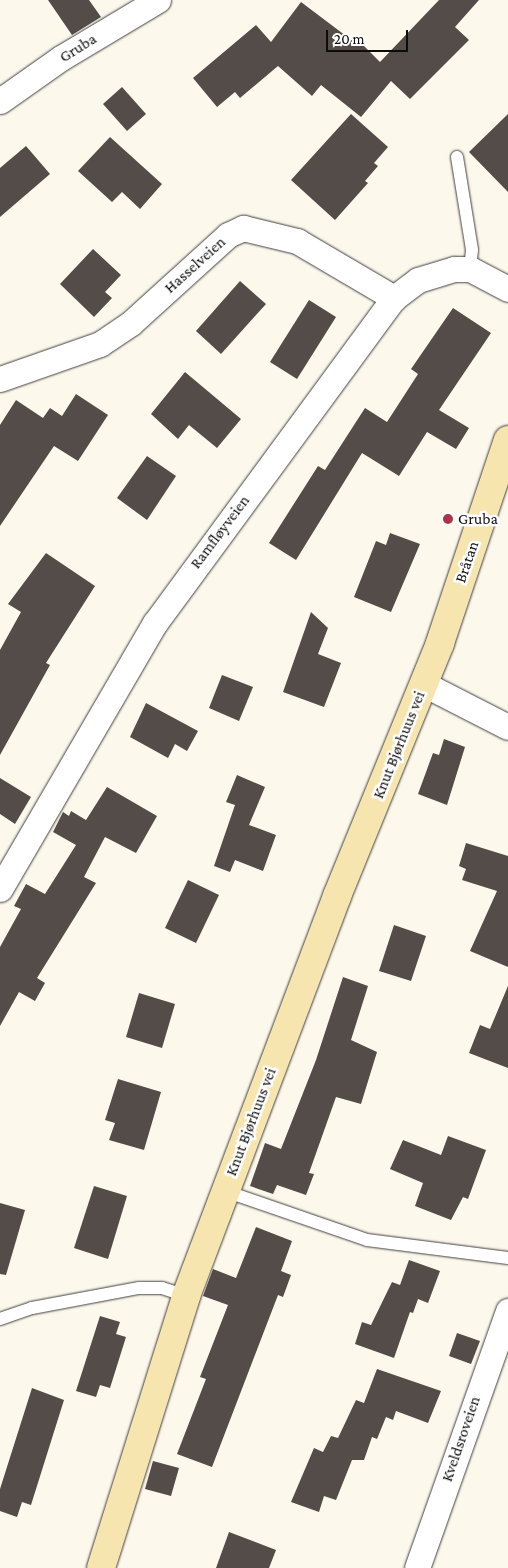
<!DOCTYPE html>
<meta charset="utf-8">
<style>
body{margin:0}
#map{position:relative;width:508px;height:1568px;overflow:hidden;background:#fdf8ec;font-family:"Crimson Pro",serif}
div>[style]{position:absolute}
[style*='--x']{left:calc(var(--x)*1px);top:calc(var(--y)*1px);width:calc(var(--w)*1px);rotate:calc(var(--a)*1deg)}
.building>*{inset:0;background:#534c49}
.roads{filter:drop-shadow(0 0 1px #3f3f3f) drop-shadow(0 0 1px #3f3f3f)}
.service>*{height:12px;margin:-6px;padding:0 6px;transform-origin:6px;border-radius:6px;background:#fff}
.minor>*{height:25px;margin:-12.5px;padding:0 12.5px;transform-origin:12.5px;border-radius:12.5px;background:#fff}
.secondary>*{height:28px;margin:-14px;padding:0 14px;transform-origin:14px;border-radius:14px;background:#f6e5af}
.dots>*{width:14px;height:14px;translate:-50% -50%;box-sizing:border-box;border:2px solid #fff;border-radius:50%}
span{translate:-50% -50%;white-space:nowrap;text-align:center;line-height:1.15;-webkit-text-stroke:5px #fff;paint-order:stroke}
.street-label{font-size:16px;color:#0c0c0c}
.poi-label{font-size:16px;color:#0c0c0c}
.left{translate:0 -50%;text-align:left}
.scale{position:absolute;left:326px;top:30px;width:82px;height:22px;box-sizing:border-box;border:2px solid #0c0c0c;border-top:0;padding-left:6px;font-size:15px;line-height:18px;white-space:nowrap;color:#0c0c0c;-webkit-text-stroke:4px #fff;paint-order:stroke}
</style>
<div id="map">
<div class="building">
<i style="clip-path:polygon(48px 0,89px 0,101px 17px,72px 35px)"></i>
<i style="clip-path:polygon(439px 0,479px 0,455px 27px,469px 40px,410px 99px,391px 81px,361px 117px,321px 85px,312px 96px,278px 66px,240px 98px,235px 92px,217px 107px,193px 78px,256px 25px,271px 42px,301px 2px,354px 42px,357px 39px,380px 62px)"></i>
<i style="clip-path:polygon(122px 87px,146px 114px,127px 131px,103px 104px)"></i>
<i style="clip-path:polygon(351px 114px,388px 147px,374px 163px,378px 166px,365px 181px,368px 183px,335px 220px,291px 180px)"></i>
<i style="clip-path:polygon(508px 114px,508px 192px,469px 152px)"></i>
<i style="clip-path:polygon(110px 137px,162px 184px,140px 209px,122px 192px,112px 202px,78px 171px)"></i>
<i style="clip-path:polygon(26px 146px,50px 174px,0 217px,0 168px)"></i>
<i style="clip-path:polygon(93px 249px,121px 275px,105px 292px,112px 298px,94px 317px,60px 284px)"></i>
<i style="clip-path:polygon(240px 281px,266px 304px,221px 354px,196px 331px)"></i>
<i style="clip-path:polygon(309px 300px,336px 317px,297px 379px,270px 362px)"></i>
<i style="clip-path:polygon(453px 308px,491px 333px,439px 410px,469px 428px,456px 449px,427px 432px,399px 476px,362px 453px,296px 560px,269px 543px,318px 466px,325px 470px,365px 408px,387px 422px,418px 374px,411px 369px)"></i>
<i style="clip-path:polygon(185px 372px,241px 419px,217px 448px,189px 425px,178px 439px,151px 414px)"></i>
<i style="clip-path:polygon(76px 394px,108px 415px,78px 461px,54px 446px,0 526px,0 425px,16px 400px,43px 418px,50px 408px,62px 416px)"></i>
<i style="clip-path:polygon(147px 456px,176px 476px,147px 520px,117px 498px)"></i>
<i style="clip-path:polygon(390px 533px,420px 544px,391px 612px,354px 597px,376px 541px,386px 545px)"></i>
<i style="clip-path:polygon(46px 553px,95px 586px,46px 663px,50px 665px,0 755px,0 650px,21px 612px,8px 604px)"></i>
<i style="clip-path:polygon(311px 612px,328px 628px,318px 654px,341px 663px,324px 707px,283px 692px)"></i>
<i style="clip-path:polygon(222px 675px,253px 687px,239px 721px,209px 708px)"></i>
<i style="clip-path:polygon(146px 703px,198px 731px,187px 751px,175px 744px,168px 758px,130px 737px)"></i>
<i style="clip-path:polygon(444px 739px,465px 747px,447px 805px,418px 794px,433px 753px,439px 755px)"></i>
<i style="clip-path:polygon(237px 775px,265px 787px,249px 825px,276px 835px,263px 871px,235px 860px,230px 872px,214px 866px,235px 805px,226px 802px)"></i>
<i style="clip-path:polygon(0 778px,31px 797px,15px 824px,0 814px)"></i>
<i style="clip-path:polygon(107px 787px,157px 816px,136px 853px,105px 837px,84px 877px,96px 883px,37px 978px,45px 983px,35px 1001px,19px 992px,0 1026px,0 947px,21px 909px,14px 906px,26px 884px,45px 894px,76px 845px,53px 832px,63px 812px,69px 816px,71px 811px,86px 820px)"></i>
<i style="clip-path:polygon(466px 843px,508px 856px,508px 967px,470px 951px,497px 891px,462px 880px,466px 869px,459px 866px)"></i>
<i style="clip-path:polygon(188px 880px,219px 895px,196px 943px,165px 928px)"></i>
<i style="clip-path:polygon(394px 925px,426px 936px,411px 981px,379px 971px)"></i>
<i style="clip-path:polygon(343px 977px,368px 986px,351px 1040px,377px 1052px,361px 1104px,336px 1097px,309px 1173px,314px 1174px,306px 1195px,277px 1185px,273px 1194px,250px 1186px,265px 1143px,281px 1149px,316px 1060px)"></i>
<i style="clip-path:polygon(508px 986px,508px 1068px,469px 1053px,480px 1025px,490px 1029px)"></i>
<i style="clip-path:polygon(139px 993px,175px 1004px,162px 1048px,126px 1037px)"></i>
<i style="clip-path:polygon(118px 1079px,161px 1092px,144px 1150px,109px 1140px,115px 1123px,105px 1120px)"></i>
<i style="clip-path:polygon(448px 1136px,486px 1150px,468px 1199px,463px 1197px,451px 1220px,415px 1206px,423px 1183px,390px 1169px,403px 1140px,441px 1155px)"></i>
<i style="clip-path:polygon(94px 1186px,127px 1196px,108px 1259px,74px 1248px)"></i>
<i style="clip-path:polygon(0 1203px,25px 1210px,6px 1275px,0 1274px)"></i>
<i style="clip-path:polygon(256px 1227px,292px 1241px,281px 1271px,291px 1275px,283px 1297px,278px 1295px,212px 1467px,177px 1454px,206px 1379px,200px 1377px,228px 1305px,203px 1296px,213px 1269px,236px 1278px)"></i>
<i style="clip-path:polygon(409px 1260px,440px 1271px,428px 1303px,418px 1299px,413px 1313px,410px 1312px,394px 1358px,355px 1344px,362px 1322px,371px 1325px,392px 1282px,400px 1285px)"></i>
<i style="clip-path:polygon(100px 1316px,120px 1322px,116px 1334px,126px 1337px,110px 1388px,100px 1385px,96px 1397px,76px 1391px)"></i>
<i style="clip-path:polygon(457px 1333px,480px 1341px,471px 1364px,449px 1356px)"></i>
<i style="clip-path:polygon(377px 1369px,441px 1391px,428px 1423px,396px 1411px,393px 1420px,386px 1417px,377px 1439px,372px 1437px,364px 1460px,352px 1460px,336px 1500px,324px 1496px,319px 1512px,291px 1502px,314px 1448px,323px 1452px,331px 1436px,338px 1438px,356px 1400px,364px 1403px)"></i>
<i style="clip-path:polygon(32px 1388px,64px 1400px,31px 1505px,22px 1502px,17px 1517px,0 1511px,0 1489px)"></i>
<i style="clip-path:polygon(153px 1461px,179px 1468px,171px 1496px,145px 1489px)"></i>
<i style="clip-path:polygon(229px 1532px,276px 1550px,269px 1568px,216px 1568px)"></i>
</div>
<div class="roads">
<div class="service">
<i style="--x:457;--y:157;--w:94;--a:80.8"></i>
<i style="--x:472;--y:250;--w:19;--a:96"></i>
<i style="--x:225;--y:1191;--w:150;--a:19"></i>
<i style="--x:367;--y:1240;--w:142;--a:7.3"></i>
<i style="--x:0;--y:1319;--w:34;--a:-19"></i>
<i style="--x:32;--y:1308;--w:109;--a:-10.6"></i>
<i style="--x:139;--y:1288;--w:23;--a:0"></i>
<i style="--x:162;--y:1288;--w:25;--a:18"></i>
</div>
<div class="minor">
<i style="--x:0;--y:101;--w:75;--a:-35.2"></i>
<i style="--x:61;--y:58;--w:113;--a:-30.9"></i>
<i style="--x:0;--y:379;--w:106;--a:-19.3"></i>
<i style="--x:100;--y:344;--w:37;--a:-34"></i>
<i style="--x:131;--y:323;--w:131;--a:-42.2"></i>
<i style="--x:228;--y:235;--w:17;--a:-25"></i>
<i style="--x:243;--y:228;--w:56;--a:13.5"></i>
<i style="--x:297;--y:241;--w:113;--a:30.4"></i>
<i style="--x:424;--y:684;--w:94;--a:27.1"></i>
<i style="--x:0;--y:889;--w:308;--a:-59.8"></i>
<i style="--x:155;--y:623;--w:403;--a:-53.7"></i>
<i style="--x:394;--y:298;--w:30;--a:-37"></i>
<i style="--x:418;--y:280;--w:38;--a:-17"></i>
<i style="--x:454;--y:269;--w:16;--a:0"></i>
<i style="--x:470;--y:269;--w:43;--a:27.8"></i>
<i style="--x:417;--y:1568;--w:273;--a:-70.5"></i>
</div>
<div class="secondary">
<i style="--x:101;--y:1568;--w:285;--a:-72.6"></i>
<i style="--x:186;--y:1296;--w:428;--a:-69.3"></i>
<i style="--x:337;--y:896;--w:273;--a:-67.8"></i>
<i style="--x:440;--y:643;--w:214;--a:-71.5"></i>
</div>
</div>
<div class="dots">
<i style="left:448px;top:519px;background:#ab3448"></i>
</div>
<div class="street-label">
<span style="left:78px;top:48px;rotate:-32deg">Gruba</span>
<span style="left:195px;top:265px;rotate:-42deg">Hasselveien</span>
<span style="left:220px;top:532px;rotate:-53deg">Ramfløyveien</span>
<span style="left:467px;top:562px;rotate:-71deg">Bråtan</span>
<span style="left:399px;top:745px;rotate:-68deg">Knut Bjørhuus vei</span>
<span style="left:251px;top:1122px;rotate:-69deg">Knut Bjørhuus vei</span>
<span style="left:461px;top:1439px;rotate:-71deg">Kveldsroveien</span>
</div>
<div class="poi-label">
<span class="left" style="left:458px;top:519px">Gruba</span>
</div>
<div class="scale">20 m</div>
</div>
